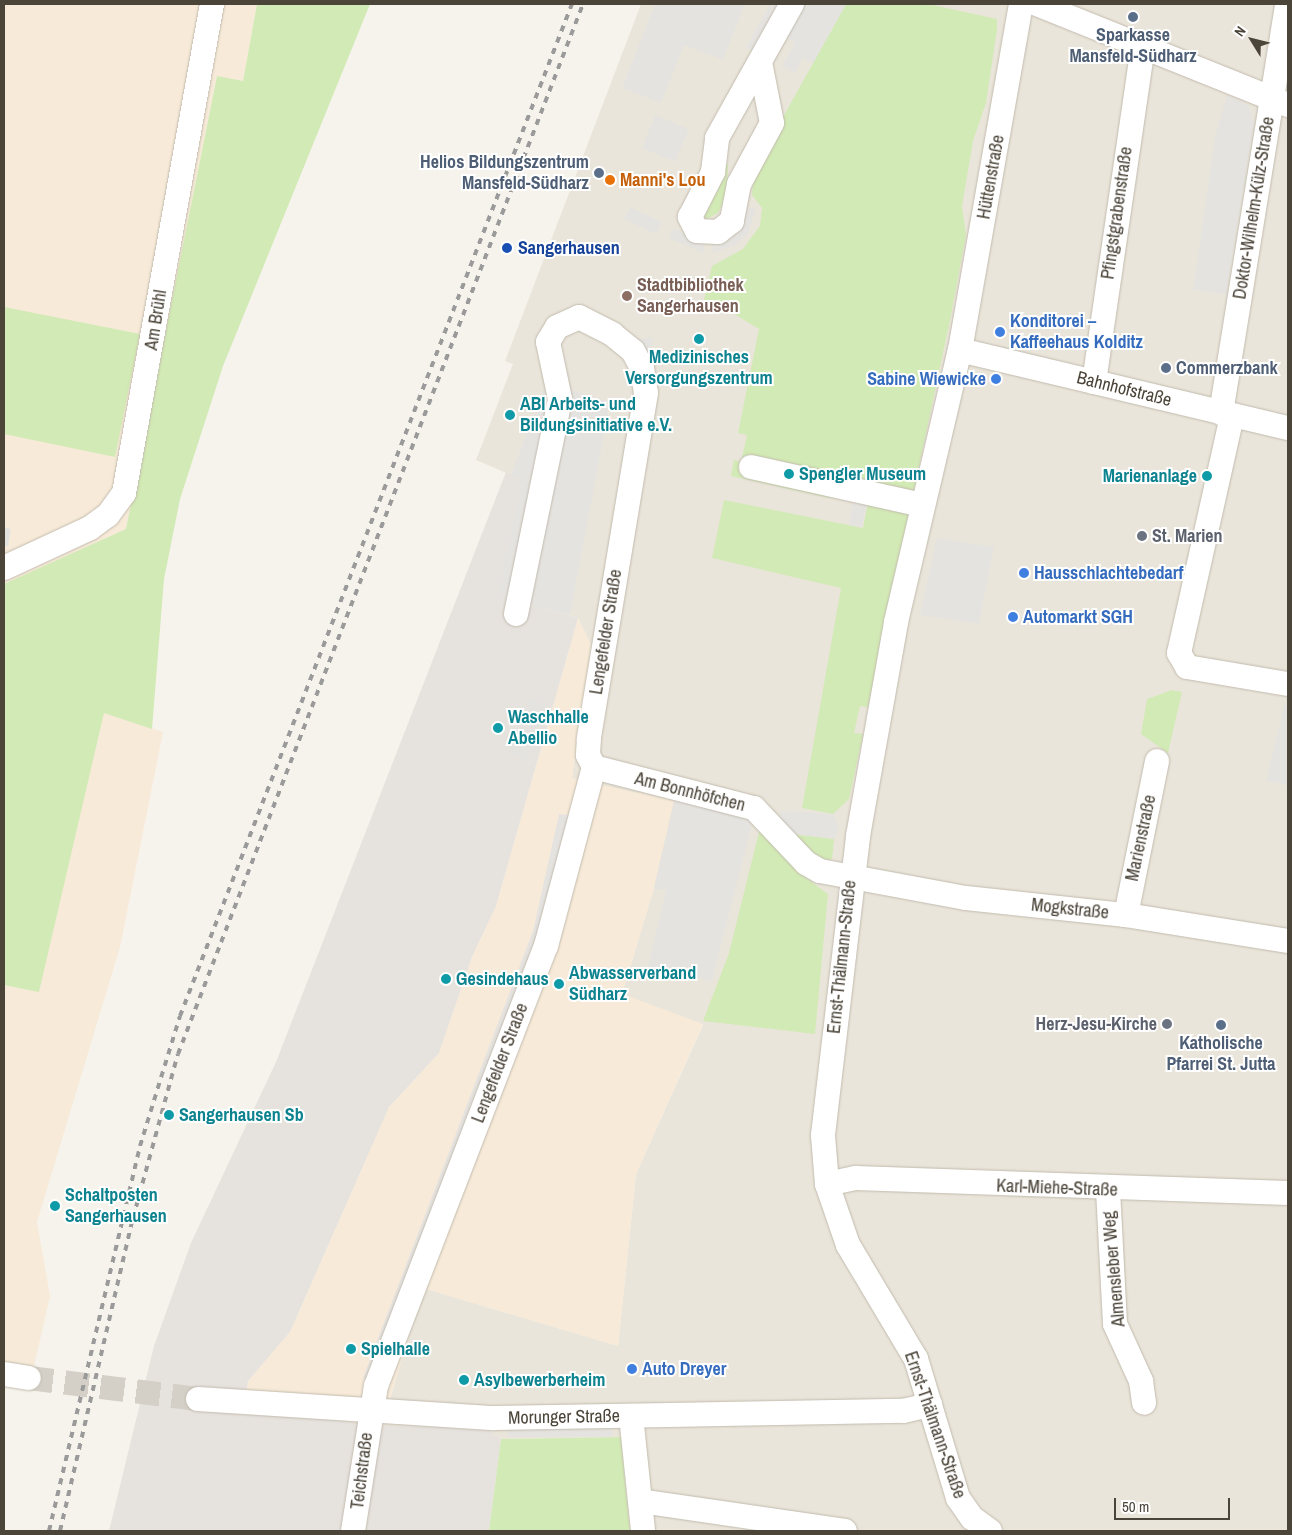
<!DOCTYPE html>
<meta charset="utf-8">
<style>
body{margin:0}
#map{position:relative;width:1292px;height:1535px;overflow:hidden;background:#f6f3ec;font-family:"Archivo Narrow",sans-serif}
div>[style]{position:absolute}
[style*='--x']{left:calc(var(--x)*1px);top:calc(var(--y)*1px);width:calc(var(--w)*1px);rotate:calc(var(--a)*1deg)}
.residential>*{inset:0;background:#eae5da}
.commercial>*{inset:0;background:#f7ead8}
.industrial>*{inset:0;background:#e6e2dd}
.green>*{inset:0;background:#d2eab5}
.parking>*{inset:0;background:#e5e3e0}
.minor-tunnel>*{height:24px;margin-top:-12px;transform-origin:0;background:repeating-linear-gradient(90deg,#d4d0c8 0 24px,transparent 0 36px)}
.roads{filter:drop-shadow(0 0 1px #c2bbae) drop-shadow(0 0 1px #c2bbae)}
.minor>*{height:24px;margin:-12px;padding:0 12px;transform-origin:12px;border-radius:12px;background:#fff}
.rail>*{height:4px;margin-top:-2px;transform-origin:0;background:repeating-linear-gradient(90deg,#9a9a9a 0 6px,transparent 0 12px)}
.dots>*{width:14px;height:14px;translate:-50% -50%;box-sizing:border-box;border:2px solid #fff;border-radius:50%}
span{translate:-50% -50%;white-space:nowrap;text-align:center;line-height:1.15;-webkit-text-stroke:4px #fff;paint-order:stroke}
.service-label{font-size:18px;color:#4e5e75;font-weight:700}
.right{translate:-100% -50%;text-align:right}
.left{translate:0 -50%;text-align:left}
.street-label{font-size:18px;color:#4b4439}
.food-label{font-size:18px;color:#c56008;font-weight:700}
.transit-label{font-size:18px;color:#164399;font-weight:700}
.education-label{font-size:18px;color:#785e54;font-weight:700}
.shop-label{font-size:18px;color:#366cbe;font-weight:700}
.culture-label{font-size:18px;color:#0d838f;font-weight:700}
.worship-label{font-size:18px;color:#5b616d;font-weight:700}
.frame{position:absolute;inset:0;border:5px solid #4b4439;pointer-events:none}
.north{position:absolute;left:1227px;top:15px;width:50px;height:50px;-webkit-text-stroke:4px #fff;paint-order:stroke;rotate:306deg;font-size:14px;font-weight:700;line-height:20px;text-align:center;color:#4b4439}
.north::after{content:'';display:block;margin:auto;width:18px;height:22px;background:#4b4439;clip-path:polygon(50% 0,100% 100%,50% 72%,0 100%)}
.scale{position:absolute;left:1114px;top:1498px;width:116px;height:22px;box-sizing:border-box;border:2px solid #4b4439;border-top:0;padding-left:6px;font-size:15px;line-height:18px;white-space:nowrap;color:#4b4439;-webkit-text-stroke:4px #fff;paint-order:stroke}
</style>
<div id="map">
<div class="residential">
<i style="clip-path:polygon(641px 4px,1288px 4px,1288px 1531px,630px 1531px,621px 1437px,501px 1439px,484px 1427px,382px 1426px,423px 1288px,618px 1346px,636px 1174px,703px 1025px,622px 994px,654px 888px,572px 778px,591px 645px,578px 618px,498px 596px,523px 480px,476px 460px,513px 364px,505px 361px)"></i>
</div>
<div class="commercial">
<i style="clip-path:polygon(4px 4px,257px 4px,243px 81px,217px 76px,126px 529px,4px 584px)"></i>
<i style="clip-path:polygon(578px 618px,591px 645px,572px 778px,674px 801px,654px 888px,622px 994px,703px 1024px,636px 1174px,618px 1346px,423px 1288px,382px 1426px,244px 1410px,248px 1381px,290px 1332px,389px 1107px,439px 1053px,472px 957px,496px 906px)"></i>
<i style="clip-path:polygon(104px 712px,163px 732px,120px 947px,37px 1222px,50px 1296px,29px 1388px,4px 1385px,4px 985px,39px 991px)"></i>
</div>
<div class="industrial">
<i style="clip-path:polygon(506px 472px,523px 480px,499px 596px,578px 618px,496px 906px,472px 957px,439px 1053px,389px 1107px,290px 1332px,248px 1381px,244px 1410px,362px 1423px,345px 1531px,109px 1531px,154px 1346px,191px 1243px,276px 1062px)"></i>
<i style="clip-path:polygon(382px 1426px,484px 1427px,501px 1439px,489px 1531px,359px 1531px)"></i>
</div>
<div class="green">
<i style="clip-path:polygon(257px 4px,370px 4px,223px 366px,180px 499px,164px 579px,152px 729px,104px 713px,39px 992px,4px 985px,4px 584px,126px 529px,217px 76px,243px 81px)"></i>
<i style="clip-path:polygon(846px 4px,928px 4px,997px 19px,997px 30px,986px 103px,973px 141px,962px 206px,966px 235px,950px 320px,868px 707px,860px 706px,854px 733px,863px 734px,849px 799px,833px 814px,802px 808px,841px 588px,712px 558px,724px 500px,863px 528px,869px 497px,830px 491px,829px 498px,731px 476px,734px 460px,741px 462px,747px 435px,738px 433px,759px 329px,734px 314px,702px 308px,712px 266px,743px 249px,760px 226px,762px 208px,752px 195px,754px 169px)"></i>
<i style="clip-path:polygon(724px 160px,728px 166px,727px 195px,718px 213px,706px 219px,703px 215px)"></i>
<i style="clip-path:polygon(4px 307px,140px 334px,115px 457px,4px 434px)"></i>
<i style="clip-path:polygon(1172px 690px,1182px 692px,1168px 753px,1141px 734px,1147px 699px)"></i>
<i style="clip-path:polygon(760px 828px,799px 873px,828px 894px,815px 1034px,703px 1021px,729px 953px)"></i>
<i style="clip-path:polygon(793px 834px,834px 839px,832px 859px,816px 861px)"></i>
<i style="clip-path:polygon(621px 1437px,630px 1531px,489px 1531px,501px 1439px)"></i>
</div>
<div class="parking">
<i style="clip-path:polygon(655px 4px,745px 4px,723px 60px,684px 45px,661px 103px,622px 88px)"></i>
<i style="clip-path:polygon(770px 4px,782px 4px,755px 52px,746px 47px)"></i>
<i style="clip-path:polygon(804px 4px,846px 4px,813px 63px,803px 58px,795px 73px,782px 66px,795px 42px,785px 37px)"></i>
<i style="clip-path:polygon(1227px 95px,1249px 106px,1254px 123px,1226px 294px,1193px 290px,1215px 137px)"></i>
<i style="clip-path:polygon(655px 115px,689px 129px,675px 162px,642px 148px)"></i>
<i style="clip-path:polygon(630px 207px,662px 222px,656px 234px,624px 219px)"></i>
<i style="clip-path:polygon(744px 208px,756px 208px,748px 233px,735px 245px,712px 253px,713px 242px)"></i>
<i style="clip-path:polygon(674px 229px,705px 241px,704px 253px,668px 238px)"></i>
<i style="clip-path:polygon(653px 337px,649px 360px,635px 340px)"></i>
<i style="clip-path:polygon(543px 390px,572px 400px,571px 390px,610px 402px,570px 615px,498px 596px,523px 480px,511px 475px)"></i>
<i style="clip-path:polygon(854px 495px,868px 498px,862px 527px,849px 525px)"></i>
<i style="clip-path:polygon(4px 527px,11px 529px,8px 546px,4px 546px)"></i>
<i style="clip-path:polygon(937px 538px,994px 547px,979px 624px,920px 615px)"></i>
<i style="clip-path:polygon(530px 698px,548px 704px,527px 759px,510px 753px)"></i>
<i style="clip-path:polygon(1284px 705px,1288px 705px,1288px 785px,1266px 781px)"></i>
<i style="clip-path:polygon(674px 801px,747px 816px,753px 821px,712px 981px,648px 967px,666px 891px,654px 888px)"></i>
<i style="clip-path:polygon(780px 811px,833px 814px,839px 829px,834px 839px,793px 834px,782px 823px)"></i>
<i style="clip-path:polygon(559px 814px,575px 816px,544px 932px,370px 1382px,363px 1378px,533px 931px)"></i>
<i style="clip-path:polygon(612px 1426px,612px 1437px,508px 1437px,509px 1427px)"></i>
</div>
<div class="minor-tunnel">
<i style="--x:29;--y:1378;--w:170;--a:7.1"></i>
</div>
<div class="roads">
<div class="minor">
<i style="--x:1037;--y:4;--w:271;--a:21.9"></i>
<i style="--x:760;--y:62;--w:62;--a:78.9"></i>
<i style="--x:772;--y:123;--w:69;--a:118.4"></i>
<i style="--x:739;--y:184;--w:38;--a:101"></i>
<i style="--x:732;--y:221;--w:18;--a:142"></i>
<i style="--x:718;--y:232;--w:21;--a:-177"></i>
<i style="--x:697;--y:231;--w:16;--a:-117"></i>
<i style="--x:690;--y:217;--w:51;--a:-62.9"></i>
<i style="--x:713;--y:172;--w:34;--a:-83"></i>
<i style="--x:717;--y:138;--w:154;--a:-60.8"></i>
<i style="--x:960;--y:350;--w:337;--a:13.4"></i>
<i style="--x:1094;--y:382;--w:340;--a:-81.7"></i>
<i style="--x:1221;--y:413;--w:414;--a:-80.8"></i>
<i style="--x:1232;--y:416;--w:243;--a:102.6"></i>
<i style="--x:1179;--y:653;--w:16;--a:60"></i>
<i style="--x:1187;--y:667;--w:102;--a:9.6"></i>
<i style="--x:751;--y:467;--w:175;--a:12.5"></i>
<i style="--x:4;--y:568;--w:95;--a:-24.9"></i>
<i style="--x:90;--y:528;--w:22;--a:-36"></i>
<i style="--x:108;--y:515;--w:27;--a:-54"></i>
<i style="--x:124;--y:493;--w:497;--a:-79.8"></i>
<i style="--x:516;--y:614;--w:219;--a:-78.4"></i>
<i style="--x:560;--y:399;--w:58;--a:-101.9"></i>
<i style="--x:548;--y:342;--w:17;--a:-59"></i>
<i style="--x:557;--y:327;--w:24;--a:-24"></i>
<i style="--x:579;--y:317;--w:37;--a:27"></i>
<i style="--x:612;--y:334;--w:27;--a:39"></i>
<i style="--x:633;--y:351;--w:19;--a:62"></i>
<i style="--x:642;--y:368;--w:25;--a:81"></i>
<i style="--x:646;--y:393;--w:351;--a:99.4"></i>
<i style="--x:589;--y:739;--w:16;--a:94"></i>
<i style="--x:588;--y:755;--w:13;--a:63"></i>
<i style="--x:594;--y:767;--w:165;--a:14.4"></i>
<i style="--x:754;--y:808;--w:76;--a:46.6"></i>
<i style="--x:806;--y:863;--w:16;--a:30"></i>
<i style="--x:820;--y:871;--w:148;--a:10.5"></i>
<i style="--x:966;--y:898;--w:161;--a:6.1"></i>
<i style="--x:1126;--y:915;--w:164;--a:9.1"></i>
<i style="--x:1126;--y:915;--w:157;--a:-78.6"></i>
<i style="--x:827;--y:1184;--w:30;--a:-12"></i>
<i style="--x:856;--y:1178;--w:432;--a:2"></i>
<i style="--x:1108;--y:1190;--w:134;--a:87"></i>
<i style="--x:1115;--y:1324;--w:63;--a:65.5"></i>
<i style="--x:1141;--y:1381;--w:22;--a:82"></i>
<i style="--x:4;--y:1374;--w:25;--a:9"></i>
<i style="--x:198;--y:1399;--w:297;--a:3.7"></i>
<i style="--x:494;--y:1418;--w:409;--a:-1"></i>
<i style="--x:903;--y:1411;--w:28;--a:-13"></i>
<i style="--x:631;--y:1416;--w:116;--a:84"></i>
<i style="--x:640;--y:1501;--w:207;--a:8.3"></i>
<i style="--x:353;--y:1531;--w:147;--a:-81"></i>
<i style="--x:376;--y:1386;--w:472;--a:-68.9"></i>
<i style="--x:546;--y:946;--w:185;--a:-75"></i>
<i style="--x:990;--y:1531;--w:22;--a:-144"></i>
<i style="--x:972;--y:1518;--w:24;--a:-125"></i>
<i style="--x:958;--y:1498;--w:145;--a:-106.8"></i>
<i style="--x:916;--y:1359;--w:133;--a:-120.8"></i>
<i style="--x:848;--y:1245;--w:65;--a:-109"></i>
<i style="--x:827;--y:1184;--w:49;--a:-94.7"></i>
<i style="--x:823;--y:1135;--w:301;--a:-83.3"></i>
<i style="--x:858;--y:836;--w:217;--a:-79.9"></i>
<i style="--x:896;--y:622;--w:279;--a:-76.8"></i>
<i style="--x:960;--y:350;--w:351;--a:-80"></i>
</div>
</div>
<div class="rail">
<i style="--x:49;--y:1531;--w:396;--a:-76.7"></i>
<i style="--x:140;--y:1146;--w:136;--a:-72.9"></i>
<i style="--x:180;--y:1016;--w:1085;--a:-68.83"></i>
<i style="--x:60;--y:1531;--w:321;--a:-76.9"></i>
<i style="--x:133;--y:1218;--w:170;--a:-74.7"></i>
<i style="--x:178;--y:1054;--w:1125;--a:-68.91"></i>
</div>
<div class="dots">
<i style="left:1133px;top:17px;background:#5c6f8a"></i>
<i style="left:599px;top:173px;background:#5c6f8a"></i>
<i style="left:610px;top:180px;background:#e8710a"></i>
<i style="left:507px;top:248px;background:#1a4fb4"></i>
<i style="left:627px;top:296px;background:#8d6e63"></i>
<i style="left:1000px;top:332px;background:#3f7fe0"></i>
<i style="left:699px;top:339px;background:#0f9aa8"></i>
<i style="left:1166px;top:368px;background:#5c6f8a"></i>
<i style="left:996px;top:379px;background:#3f7fe0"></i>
<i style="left:510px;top:415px;background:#0f9aa8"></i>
<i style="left:789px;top:474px;background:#0f9aa8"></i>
<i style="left:1207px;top:476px;background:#0f9aa8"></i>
<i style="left:1142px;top:536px;background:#6b7280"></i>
<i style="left:1024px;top:573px;background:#3f7fe0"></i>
<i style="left:1013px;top:617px;background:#3f7fe0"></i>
<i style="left:498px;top:728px;background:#0f9aa8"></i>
<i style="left:446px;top:979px;background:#0f9aa8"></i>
<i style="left:559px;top:984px;background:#0f9aa8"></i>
<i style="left:1167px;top:1024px;background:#6b7280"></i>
<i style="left:1221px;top:1025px;background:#5c6f8a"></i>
<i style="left:169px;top:1115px;background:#0f9aa8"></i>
<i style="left:55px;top:1206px;background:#0f9aa8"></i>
<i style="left:351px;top:1349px;background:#0f9aa8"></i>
<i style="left:632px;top:1369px;background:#3f7fe0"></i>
<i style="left:464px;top:1380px;background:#0f9aa8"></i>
</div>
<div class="service-label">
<span style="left:1133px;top:46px">Sparkasse<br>Mansfeld-Südharz</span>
<span class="right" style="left:589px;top:173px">Helios Bildungszentrum<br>Mansfeld-Südharz</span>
<span class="left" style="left:1176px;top:368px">Commerzbank</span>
<span style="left:1221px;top:1054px">Katholische<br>Pfarrei St. Jutta</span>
</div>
<div class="street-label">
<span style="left:991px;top:177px;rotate:-80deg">Hüttenstraße</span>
<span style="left:1254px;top:208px;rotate:-81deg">Doktor-Wilhelm-Külz-Straße</span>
<span style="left:1117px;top:213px;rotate:-82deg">Pfingstgrabenstraße</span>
<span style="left:156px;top:320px;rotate:-81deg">Am Brühl</span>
<span style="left:1124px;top:389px;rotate:14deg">Bahnhofstraße</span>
<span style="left:606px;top:632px;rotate:-81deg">Lengefelder Straße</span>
<span style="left:690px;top:792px;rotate:14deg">Am Bonnhöfchen</span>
<span style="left:1141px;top:838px;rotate:-78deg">Marienstraße</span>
<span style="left:1070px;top:909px;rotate:6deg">Mogkstraße</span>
<span style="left:842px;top:957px;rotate:-84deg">Ernst-Thälmann-Straße</span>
<span style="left:500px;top:1063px;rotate:-69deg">Lengefelder Straße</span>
<span style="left:1057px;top:1188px;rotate:2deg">Karl-Miehe-Straße</span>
<span style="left:1114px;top:1269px;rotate:-95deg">Almensleber Weg</span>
<span style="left:564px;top:1417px;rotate:-1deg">Morunger Straße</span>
<span style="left:935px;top:1425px;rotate:71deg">Ernst-Thälmann-Straße</span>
<span style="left:362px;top:1471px;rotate:-83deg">Teichstraße</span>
</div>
<div class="food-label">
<span class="left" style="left:620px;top:180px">Manni's Lou</span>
</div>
<div class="transit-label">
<span class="left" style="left:518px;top:248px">Sangerhausen</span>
</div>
<div class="education-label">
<span class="left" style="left:637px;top:296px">Stadtbibliothek<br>Sangerhausen</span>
</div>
<div class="shop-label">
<span class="left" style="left:1010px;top:332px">Konditorei –<br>Kaffeehaus Kolditz</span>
<span class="right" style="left:986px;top:379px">Sabine Wiewicke</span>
<span class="left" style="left:1034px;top:573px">Hausschlachtebedarf</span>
<span class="left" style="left:1023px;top:617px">Automarkt SGH</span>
<span class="left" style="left:642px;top:1369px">Auto Dreyer</span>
</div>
<div class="culture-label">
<span style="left:699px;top:368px">Medizinisches<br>Versorgungszentrum</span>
<span class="left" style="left:520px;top:415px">ABI Arbeits- und<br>Bildungsinitiative e.V.</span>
<span class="left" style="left:799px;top:474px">Spengler Museum</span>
<span class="right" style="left:1197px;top:476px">Marienanlage</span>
<span class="left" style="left:508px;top:728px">Waschhalle<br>Abellio</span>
<span class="left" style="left:569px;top:984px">Abwasserverband<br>Südharz</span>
<span class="left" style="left:456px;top:979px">Gesindehaus</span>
<span class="left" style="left:179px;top:1115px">Sangerhausen Sb</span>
<span class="left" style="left:65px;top:1206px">Schaltposten<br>Sangerhausen</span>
<span class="left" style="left:361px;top:1349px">Spielhalle</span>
<span class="left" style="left:474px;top:1380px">Asylbewerberheim</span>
</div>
<div class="worship-label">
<span class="left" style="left:1152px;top:536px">St. Marien</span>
<span class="right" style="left:1157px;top:1024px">Herz-Jesu-Kirche</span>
</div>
<div class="frame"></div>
<div class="north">N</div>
<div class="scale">50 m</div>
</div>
